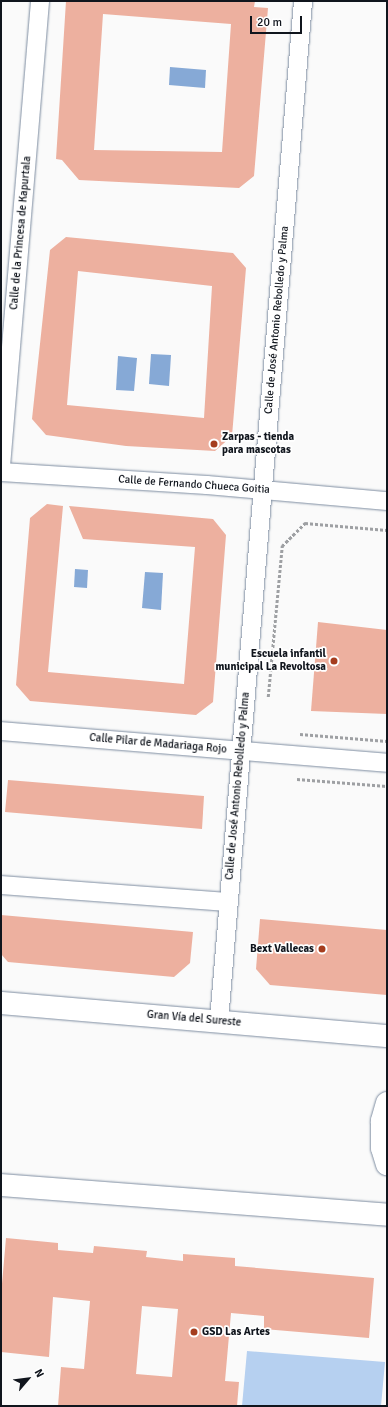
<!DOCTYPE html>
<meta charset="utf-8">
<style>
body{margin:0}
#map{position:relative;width:388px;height:1407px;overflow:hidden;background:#fafafa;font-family:Signika,sans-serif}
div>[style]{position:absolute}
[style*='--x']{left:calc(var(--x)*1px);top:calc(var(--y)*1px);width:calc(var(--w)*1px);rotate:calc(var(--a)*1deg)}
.green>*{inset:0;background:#b6d0f0}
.water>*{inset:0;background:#86a9d6}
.building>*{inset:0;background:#edb09f}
.path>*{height:2.5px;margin-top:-1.25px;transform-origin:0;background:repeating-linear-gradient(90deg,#9ea0a3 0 3px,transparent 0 5px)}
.roads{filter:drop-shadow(0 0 1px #7e8da1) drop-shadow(0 0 1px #7e8da1)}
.street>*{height:18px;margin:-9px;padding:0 9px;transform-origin:9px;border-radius:9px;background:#fff}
.primary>*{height:22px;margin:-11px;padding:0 11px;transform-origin:11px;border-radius:11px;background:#fff}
.dots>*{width:11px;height:11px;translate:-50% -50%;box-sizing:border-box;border:2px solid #fff;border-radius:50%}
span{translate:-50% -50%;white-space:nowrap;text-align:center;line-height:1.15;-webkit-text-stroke:3.5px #fff;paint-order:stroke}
.street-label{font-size:11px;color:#10151d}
.poi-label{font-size:11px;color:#10151d;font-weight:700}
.left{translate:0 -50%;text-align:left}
.right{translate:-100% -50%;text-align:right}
.frame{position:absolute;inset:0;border:2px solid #10151d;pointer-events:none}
.north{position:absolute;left:8px;top:1359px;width:40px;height:40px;-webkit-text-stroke:3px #fff;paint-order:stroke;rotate:62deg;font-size:11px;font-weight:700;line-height:16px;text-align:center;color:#10151d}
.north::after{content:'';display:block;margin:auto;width:14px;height:18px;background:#10151d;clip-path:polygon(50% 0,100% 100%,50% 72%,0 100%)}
.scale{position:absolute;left:250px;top:16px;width:52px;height:18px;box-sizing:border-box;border:2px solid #10151d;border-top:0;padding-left:5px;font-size:12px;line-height:14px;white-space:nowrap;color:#10151d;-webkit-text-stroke:3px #fff;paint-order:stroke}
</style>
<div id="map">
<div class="green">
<i style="clip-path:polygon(247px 1351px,385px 1362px,381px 1406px,242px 1406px)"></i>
</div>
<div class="water">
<i style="clip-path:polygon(170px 67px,206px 70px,205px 88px,169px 85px)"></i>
<i style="clip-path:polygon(151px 354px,171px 355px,169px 386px,149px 384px)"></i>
<i style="clip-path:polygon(118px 356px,137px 358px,134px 391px,116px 390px)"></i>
<i style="clip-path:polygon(75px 569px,88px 570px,87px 588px,74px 587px)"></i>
<i style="clip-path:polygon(145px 572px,163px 573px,161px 610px,142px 608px)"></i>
</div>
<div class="building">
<i style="clip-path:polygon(evenodd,66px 1px,255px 1px,254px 7px,268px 8px,254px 176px,239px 188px,79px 180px,62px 160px,56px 159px,66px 1px,103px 14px,231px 24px,222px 152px,94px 150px,103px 14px)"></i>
<i style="clip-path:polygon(evenodd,66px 237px,233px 253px,246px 268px,232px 436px,215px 451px,126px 446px,46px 435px,32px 419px,50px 250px,66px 237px,78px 271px,212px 286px,204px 418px,67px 405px,78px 271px)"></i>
<i style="clip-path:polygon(47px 504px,63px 506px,48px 672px,184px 684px,195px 547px,83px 539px,69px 506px,213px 519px,226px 535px,213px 702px,196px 715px,30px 701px,16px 685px,30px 518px)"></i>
<i style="clip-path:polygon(318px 622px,387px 630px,387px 714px,311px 711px)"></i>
<i style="clip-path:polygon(8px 780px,204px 796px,202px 829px,5px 812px)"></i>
<i style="clip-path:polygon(1px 915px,193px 932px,190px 963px,174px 977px,8px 962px,1px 954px)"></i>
<i style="clip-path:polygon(260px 919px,387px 930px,387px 995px,270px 985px,256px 969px)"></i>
<i style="clip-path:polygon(evenodd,6px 1238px,58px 1243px,58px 1250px,93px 1253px,94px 1246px,147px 1251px,146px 1257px,183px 1261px,183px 1254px,235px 1258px,235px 1266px,374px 1278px,369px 1338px,264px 1329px,264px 1316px,231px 1313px,225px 1381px,239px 1382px,237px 1406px,58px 1406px,61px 1367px,84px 1369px,90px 1301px,53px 1297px,49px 1357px,1px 1352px,1px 1295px,6px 1238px,142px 1306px,178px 1309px,172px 1377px,136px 1374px,142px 1306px)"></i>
</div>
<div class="path">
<i style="--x:268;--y:697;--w:152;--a:-84.7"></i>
<i style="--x:282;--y:546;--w:33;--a:-45"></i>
<i style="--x:305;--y:523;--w:82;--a:4.9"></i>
<i style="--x:300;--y:734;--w:87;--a:4.6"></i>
<i style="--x:297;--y:779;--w:90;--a:4.4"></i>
</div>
<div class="roads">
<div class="street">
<i style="--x:1;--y:466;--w:467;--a:-85.2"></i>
<i style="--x:1;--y:472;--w:206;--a:3.6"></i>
<i style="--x:207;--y:485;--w:181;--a:5.1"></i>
<i style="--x:1;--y:731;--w:387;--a:4.7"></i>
<i style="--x:1;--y:885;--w:228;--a:4.3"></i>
<i style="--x:219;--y:1021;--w:1023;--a:-85.29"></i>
</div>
<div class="primary">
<i style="--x:1;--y:1003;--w:387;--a:4.9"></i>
<i style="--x:387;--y:1103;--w:19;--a:106"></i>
<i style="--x:382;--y:1121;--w:27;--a:90"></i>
<i style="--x:382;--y:1148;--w:17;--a:73"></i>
<i style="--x:1;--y:1185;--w:387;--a:4.4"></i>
</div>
</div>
<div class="dots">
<i style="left:214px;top:444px;background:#a53d1e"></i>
<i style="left:334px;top:661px;background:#a53d1e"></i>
<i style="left:322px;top:949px;background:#a53d1e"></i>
<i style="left:194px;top:1332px;background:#a53d1e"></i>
</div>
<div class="street-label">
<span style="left:21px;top:233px;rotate:-85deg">Calle de la Princesa de Kapurtala</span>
<span style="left:277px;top:320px;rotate:-85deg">Calle de José Antonio Rebolledo y Palma</span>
<span style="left:194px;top:485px;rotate:4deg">Calle de Fernando Chueca Goitia</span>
<span style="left:158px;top:744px;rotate:5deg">Calle Pilar de Madariaga Rojo</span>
<span style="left:238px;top:786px;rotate:-85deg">Calle de José Antonio Rebolledo y Palma</span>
<span style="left:194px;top:1019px;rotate:5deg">Gran Vía del Sureste</span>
</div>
<div class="poi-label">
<span class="left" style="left:222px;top:444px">Zarpas - tienda<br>para mascotas</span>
<span class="right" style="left:326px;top:661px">Escuela infantil<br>municipal La Revoltosa</span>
<span class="right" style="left:314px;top:949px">Bext Vallecas</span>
<span class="left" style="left:202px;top:1332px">GSD Las Artes</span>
</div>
<div class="frame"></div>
<div class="north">N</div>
<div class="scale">20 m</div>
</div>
